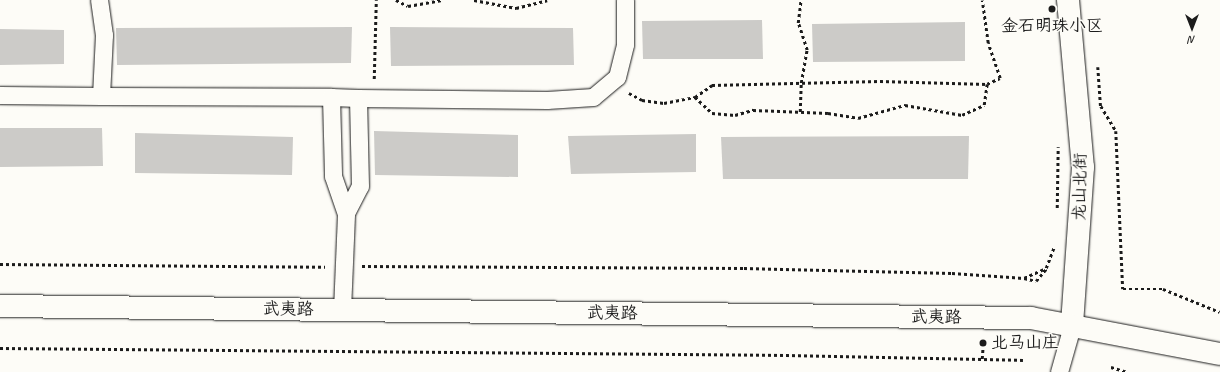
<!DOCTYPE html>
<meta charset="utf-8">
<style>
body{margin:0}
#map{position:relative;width:1220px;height:372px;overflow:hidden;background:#fdfcf7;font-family:Caveat,"LXGW WenKai TC",sans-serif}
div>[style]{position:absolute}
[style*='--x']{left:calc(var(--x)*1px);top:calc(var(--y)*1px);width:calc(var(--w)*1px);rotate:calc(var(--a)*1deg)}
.building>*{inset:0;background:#cccbc8}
.path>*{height:2.5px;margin-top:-1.25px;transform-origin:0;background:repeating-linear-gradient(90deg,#1c1c1c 0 3px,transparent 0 6px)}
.roads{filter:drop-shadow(0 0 1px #1c1c1c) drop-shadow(0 0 1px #1c1c1c)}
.street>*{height:17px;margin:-8.5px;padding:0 8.5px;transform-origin:8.5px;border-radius:8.5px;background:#fdfcf7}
.secondary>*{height:22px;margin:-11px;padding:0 11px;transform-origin:11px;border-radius:11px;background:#fdfcf7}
.dots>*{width:11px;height:11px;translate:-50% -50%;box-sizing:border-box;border:2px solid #fdfcf7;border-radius:50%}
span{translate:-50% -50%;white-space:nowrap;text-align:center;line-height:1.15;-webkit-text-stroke:3px #fdfcf7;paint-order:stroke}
.poi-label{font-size:17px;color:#1c1c1c}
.left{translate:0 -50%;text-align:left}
.street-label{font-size:17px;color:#1c1c1c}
.north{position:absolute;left:1172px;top:8px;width:40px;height:40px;-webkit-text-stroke:3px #fdfcf7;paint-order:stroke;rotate:180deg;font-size:11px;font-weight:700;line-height:16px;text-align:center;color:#1c1c1c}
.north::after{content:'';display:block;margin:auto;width:14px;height:18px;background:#1c1c1c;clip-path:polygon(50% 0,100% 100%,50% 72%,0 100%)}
</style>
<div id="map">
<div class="building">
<i style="clip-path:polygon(762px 20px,763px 59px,643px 59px,642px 21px)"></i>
<i style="clip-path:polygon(965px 22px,965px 61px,813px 62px,812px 24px)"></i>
<i style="clip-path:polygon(352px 27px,351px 63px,117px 65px,116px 28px)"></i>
<i style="clip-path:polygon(390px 27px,573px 28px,574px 65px,391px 66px)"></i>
<i style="clip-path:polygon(0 29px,64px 30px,64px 64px,0 65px)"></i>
<i style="clip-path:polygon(0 128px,102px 128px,103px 166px,0 167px)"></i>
<i style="clip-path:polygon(374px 131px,518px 135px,518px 177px,375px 175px)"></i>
<i style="clip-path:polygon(135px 133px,293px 137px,292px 175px,135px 173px)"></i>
<i style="clip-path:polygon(696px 134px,696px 172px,571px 174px,568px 136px)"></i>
<i style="clip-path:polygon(969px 136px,968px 179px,723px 179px,721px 137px)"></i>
</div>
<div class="path">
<i style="--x:396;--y:0;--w:13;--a:27"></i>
<i style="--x:408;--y:6;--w:36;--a:-10"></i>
<i style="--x:474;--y:0;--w:43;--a:10.8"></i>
<i style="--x:516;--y:8;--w:32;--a:-14"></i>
<i style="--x:1098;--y:67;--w:39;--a:86"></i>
<i style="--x:1101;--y:106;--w:29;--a:59"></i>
<i style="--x:1116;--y:131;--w:158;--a:87.5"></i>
<i style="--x:1123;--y:289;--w:40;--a:0"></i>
<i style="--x:1163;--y:289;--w:61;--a:22"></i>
<i style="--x:374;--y:79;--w:79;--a:-88.5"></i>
<i style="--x:629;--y:93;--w:15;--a:28"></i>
<i style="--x:642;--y:100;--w:22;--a:8"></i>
<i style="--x:664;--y:103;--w:32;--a:-11"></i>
<i style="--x:695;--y:97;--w:23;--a:43"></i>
<i style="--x:712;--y:113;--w:23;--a:5"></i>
<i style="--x:735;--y:115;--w:19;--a:-16"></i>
<i style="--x:753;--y:110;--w:75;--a:2.3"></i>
<i style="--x:828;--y:113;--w:30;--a:9"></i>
<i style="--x:858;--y:118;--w:49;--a:-15.5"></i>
<i style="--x:905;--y:105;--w:58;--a:10"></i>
<i style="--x:962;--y:115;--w:24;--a:-24"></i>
<i style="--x:984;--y:105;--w:21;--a:-82"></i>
<i style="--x:987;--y:84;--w:14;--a:-25"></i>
<i style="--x:1000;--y:78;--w:37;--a:-109"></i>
<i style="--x:988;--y:43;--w:43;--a:-97.9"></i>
<i style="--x:695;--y:97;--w:21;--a:-35"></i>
<i style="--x:712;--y:85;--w:168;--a:-1.4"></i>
<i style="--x:880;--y:81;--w:107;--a:1.6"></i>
<i style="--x:800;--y:112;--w:29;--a:-88"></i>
<i style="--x:801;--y:83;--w:34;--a:-80"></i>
<i style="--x:807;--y:50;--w:28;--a:-108"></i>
<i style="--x:798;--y:23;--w:23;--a:-83"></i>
<i style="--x:1057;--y:208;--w:61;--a:-89.1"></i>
<i style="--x:0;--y:264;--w:325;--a:0.5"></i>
<i style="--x:362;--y:266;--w:382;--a:0.3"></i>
<i style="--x:744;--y:268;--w:208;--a:1.4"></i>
<i style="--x:952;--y:273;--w:72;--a:4"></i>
<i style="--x:1024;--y:278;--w:24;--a:-24"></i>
<i style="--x:1046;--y:268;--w:22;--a:-69"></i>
<i style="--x:1024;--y:278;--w:12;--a:14"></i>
<i style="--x:1036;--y:281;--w:16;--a:-50"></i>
<i style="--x:0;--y:348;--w:786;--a:0.51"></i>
<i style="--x:786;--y:355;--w:237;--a:1.2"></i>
<i style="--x:982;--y:359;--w:16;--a:-86"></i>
<i style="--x:1111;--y:367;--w:17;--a:17"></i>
</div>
<div class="roads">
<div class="street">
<i style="--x:0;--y:95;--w:101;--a:0.6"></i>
<i style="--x:101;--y:96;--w:61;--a:-87.2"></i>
<i style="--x:104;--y:35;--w:35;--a:-98"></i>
<i style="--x:101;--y:96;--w:230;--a:0.2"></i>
<i style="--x:358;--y:98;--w:189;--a:0.6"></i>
<i style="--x:547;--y:100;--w:46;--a:-3.7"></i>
<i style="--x:593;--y:97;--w:31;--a:-40"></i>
<i style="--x:617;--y:77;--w:34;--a:-76"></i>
<i style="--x:625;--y:44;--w:44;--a:-90"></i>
<i style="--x:342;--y:310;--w:97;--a:-87.6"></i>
<i style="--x:346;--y:213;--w:30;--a:-63"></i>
<i style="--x:360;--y:186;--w:88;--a:-91.3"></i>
<i style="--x:358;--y:98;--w:27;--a:-178"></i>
<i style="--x:331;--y:97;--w:79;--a:88.5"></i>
<i style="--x:333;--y:176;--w:39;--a:71"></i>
<i style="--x:1059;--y:372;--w:48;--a:-74.2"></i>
</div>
<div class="secondary">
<i style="--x:1068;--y:0;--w:168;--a:84.9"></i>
<i style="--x:1083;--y:167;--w:159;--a:94"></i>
<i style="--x:0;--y:306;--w:1031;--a:0.67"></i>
<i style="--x:1031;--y:318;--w:192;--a:10.8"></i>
</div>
</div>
<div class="dots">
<i style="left:1052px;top:9px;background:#1c1c1c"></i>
<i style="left:983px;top:343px;background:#1c1c1c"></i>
</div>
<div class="poi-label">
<span style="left:1052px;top:26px">金石明珠小区</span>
<span class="left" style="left:991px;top:343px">北马山庄</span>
</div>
<div class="street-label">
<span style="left:1080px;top:187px;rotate:-89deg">龙山北街</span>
<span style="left:288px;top:309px;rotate:1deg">武夷路</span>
<span style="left:612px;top:313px;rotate:1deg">武夷路</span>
<span style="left:936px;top:317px;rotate:1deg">武夷路</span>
</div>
<div class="north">N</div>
</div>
